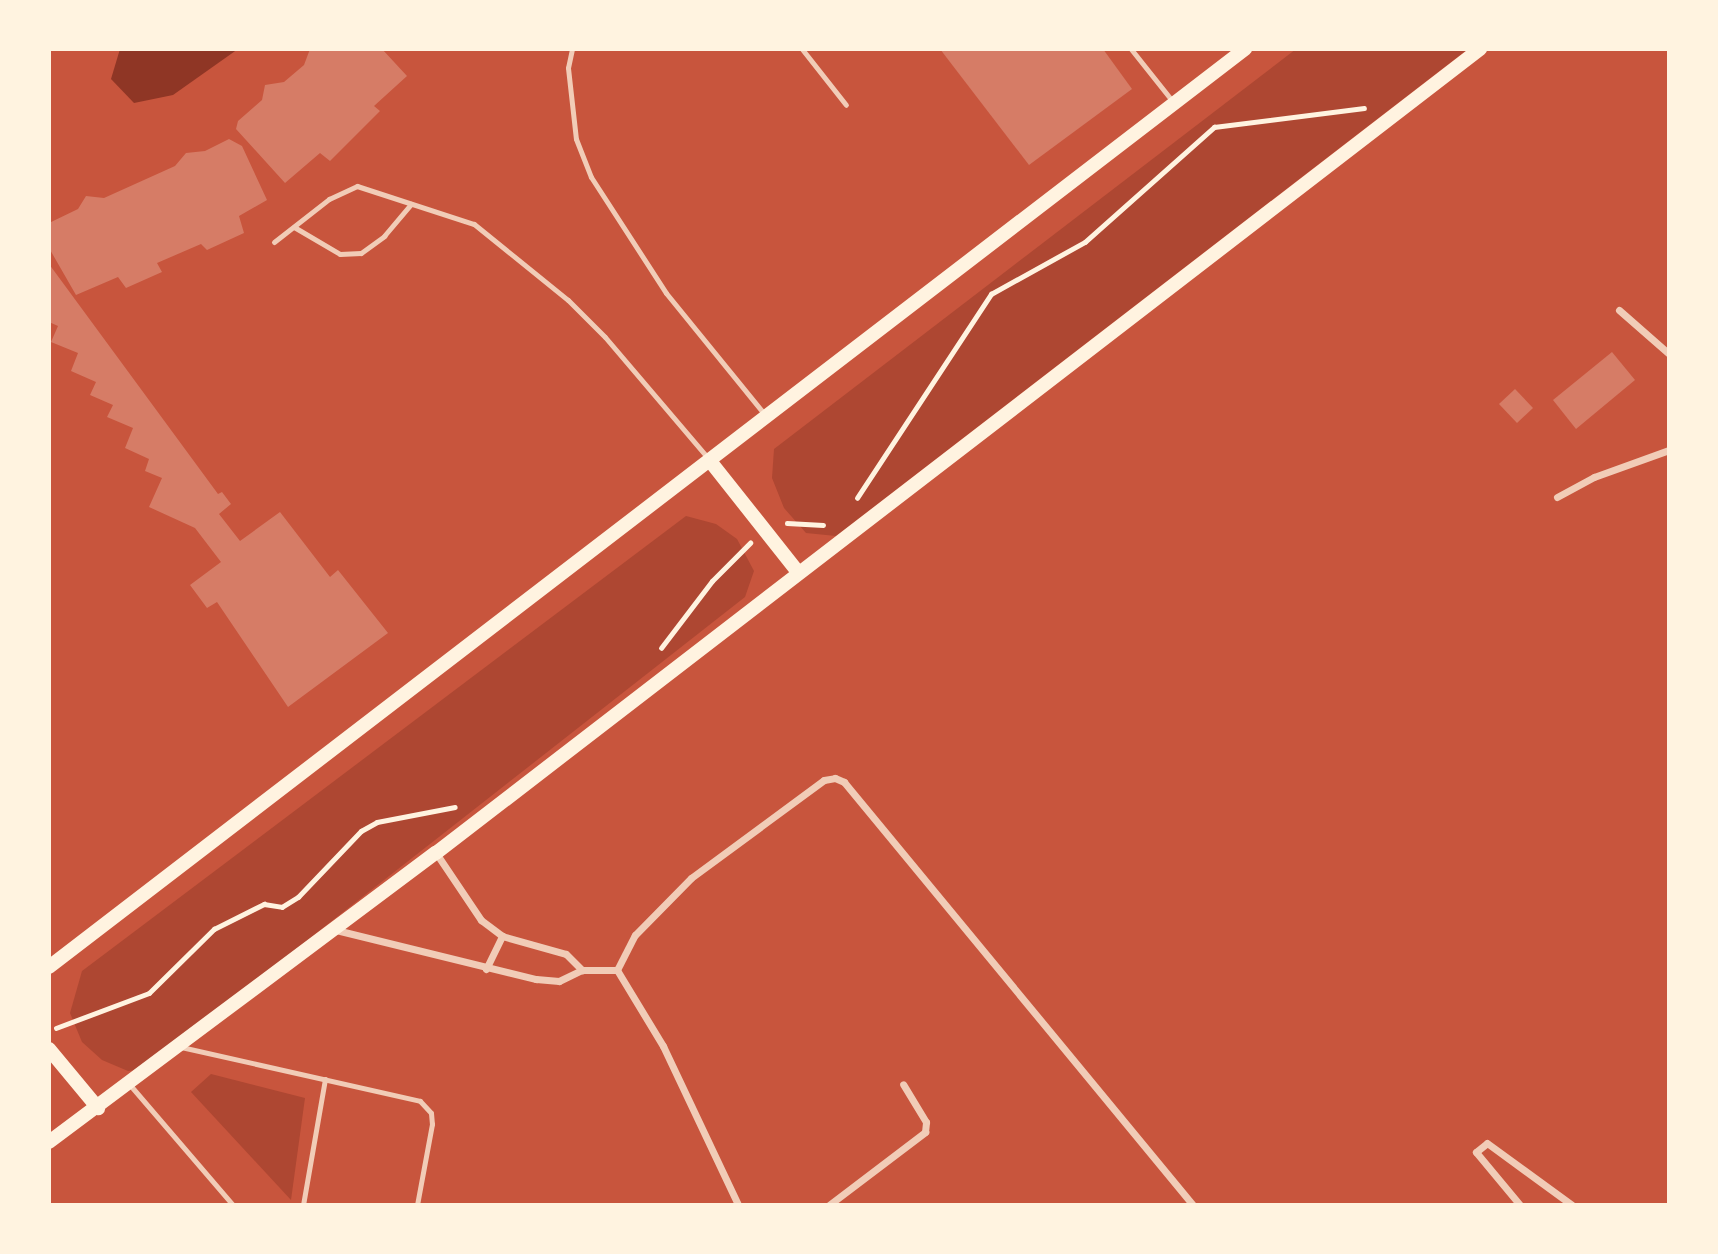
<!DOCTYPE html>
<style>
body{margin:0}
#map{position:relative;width:1718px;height:1254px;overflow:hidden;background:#c8553d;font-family:Poppins,sans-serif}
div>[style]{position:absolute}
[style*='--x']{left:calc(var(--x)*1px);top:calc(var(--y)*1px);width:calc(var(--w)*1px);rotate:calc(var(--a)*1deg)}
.green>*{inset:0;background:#ae4732}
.water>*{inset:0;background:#8f3625}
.building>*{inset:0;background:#d67c66}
.path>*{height:4.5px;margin:-2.25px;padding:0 2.25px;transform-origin:2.25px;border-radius:2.25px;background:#fff3e0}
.service>*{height:5px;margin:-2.5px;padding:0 2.5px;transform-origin:2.5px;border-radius:2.5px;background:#f1ccb7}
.minor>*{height:7px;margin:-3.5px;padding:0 3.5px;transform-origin:3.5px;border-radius:3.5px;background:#f1ccb7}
.secondary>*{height:14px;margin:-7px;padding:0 7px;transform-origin:7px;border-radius:7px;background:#fff3e0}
span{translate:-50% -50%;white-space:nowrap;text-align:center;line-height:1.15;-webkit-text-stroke:5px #fff3e0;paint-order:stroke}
.frame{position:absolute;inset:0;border:51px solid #fff3e0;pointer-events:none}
</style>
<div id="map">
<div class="green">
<i style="clip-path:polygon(1296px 49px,1468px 49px,836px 536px,806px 533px,784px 508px,772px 478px,774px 449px)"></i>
<i style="clip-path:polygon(686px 516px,716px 524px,737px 539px,754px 571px,745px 597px,143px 1069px,128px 1071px,102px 1060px,82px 1042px,70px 1013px,82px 971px)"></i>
<i style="clip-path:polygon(211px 1074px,305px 1098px,291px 1200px,191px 1092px)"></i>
</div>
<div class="water">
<i style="clip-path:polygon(120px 49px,238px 49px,173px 95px,134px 103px,111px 79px)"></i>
</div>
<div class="building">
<i style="clip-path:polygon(310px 49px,382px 49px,407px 76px,374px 106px,380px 111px,330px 161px,320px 153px,285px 183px,236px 129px,238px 121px,262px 100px,265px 85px,284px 82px,304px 65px)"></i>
<i style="clip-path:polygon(940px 49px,1103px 49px,1132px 89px,1029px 165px)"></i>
<i style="clip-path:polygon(229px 139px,242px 146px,267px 200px,239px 216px,244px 233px,207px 250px,201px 244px,157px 263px,162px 272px,126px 288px,118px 277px,76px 295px,49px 248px,49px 223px,78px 209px,86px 196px,104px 198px,175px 166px,186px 153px,205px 151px)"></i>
<i style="clip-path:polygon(49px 264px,218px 494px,222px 492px,231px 504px,219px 514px,240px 541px,280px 512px,330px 577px,338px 570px,388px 633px,288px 707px,217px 602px,207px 608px,190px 585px,221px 562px,195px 528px,149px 507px,162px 478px,145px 471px,149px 459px,125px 448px,133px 428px,107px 417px,113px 405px,90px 395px,96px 382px,71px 371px,78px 353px,51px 342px,58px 326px,49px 322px)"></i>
<i style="clip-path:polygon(1612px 352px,1635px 380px,1576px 429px,1553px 400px)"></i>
<i style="clip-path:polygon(1515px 389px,1533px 408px,1517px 423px,1499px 404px)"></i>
</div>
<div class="path">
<i style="--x:857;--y:498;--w:244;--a:-56.7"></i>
<i style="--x:991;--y:294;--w:107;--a:-29"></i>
<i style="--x:1085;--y:242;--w:173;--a:-41.7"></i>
<i style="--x:1214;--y:127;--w:151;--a:-7.2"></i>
<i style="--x:787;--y:523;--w:36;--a:3"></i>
<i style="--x:661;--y:648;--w:84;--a:-52.7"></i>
<i style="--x:712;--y:581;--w:54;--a:-45"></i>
<i style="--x:56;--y:1028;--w:99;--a:-20.6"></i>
<i style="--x:149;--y:993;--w:91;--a:-44.6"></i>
<i style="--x:214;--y:929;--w:56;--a:-26.6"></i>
<i style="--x:264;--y:904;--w:18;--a:9"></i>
<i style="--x:282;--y:907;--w:19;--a:-32"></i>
<i style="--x:298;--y:897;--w:91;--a:-46.3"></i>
<i style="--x:361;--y:831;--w:18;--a:-29"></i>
<i style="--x:377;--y:822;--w:79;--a:-10.9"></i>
</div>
<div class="service">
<i style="--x:572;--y:49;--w:19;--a:102"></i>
<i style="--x:568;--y:68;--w:71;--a:83.6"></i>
<i style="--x:576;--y:139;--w:41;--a:68.5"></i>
<i style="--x:591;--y:177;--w:138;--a:57.1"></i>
<i style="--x:666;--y:293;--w:157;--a:50.9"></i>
<i style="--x:802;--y:49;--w:71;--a:51.8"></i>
<i style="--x:1131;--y:49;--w:69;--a:51.5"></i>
<i style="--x:294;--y:227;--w:53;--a:30.4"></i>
<i style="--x:340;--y:254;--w:21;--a:-3"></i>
<i style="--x:361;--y:253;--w:29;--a:-36"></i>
<i style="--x:384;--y:236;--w:42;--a:-49.8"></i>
<i style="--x:274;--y:242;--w:70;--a:-38"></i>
<i style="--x:329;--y:199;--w:31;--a:-25"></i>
<i style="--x:357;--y:186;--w:123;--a:18"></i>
<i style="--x:474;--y:224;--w:121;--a:39"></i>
<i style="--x:568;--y:300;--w:52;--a:45"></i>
<i style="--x:605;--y:337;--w:159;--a:49.6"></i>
<i style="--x:181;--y:1047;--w:245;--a:12.7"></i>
<i style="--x:420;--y:1101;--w:16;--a:47"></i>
<i style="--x:431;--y:1113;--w:11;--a:85"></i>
<i style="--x:432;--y:1124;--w:82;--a:100.5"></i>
<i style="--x:130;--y:1085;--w:158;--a:49.4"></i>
<i style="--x:303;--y:1205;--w:128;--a:-80.1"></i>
</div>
<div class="minor">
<i style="--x:1619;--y:310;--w:67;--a:41.3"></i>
<i style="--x:1557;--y:497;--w:42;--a:-28.4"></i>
<i style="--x:1594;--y:477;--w:80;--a:-19.8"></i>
<i style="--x:436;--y:853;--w:81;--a:56.1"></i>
<i style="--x:481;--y:920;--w:26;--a:37"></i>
<i style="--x:502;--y:936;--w:66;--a:15.7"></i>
<i style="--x:566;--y:954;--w:23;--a:45"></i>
<i style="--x:336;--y:930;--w:206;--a:13.8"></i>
<i style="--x:536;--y:979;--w:23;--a:5"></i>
<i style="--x:559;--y:981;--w:25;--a:-26"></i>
<i style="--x:582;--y:970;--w:35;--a:0"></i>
<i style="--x:486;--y:969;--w:37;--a:-64"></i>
<i style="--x:617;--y:970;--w:39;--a:-63"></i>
<i style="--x:635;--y:935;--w:80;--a:-45.5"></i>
<i style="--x:691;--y:878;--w:165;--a:-36.4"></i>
<i style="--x:824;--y:780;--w:11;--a:-10"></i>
<i style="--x:835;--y:778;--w:10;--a:24"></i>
<i style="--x:844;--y:782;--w:548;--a:50.48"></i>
<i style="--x:617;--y:970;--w:89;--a:58.8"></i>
<i style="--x:663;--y:1046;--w:176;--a:64.7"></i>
<i style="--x:829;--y:1205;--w:121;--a:-37.2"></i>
<i style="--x:925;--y:1132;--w:10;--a:-84"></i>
<i style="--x:926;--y:1122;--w:44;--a:-121.2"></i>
<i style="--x:1520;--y:1205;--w:69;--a:-129.7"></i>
<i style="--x:1476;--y:1152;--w:14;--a:-39"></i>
<i style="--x:1487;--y:1143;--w:105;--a:36.1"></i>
</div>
<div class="secondary">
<i style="--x:710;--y:461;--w:142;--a:51.6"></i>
<i style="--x:49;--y:967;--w:1508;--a:-37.51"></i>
<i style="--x:49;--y:1049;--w:77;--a:50.3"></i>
<i style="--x:49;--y:1142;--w:483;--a:-36.8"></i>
<i style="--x:436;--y:853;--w:1318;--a:-37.6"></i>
</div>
<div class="frame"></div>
</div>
